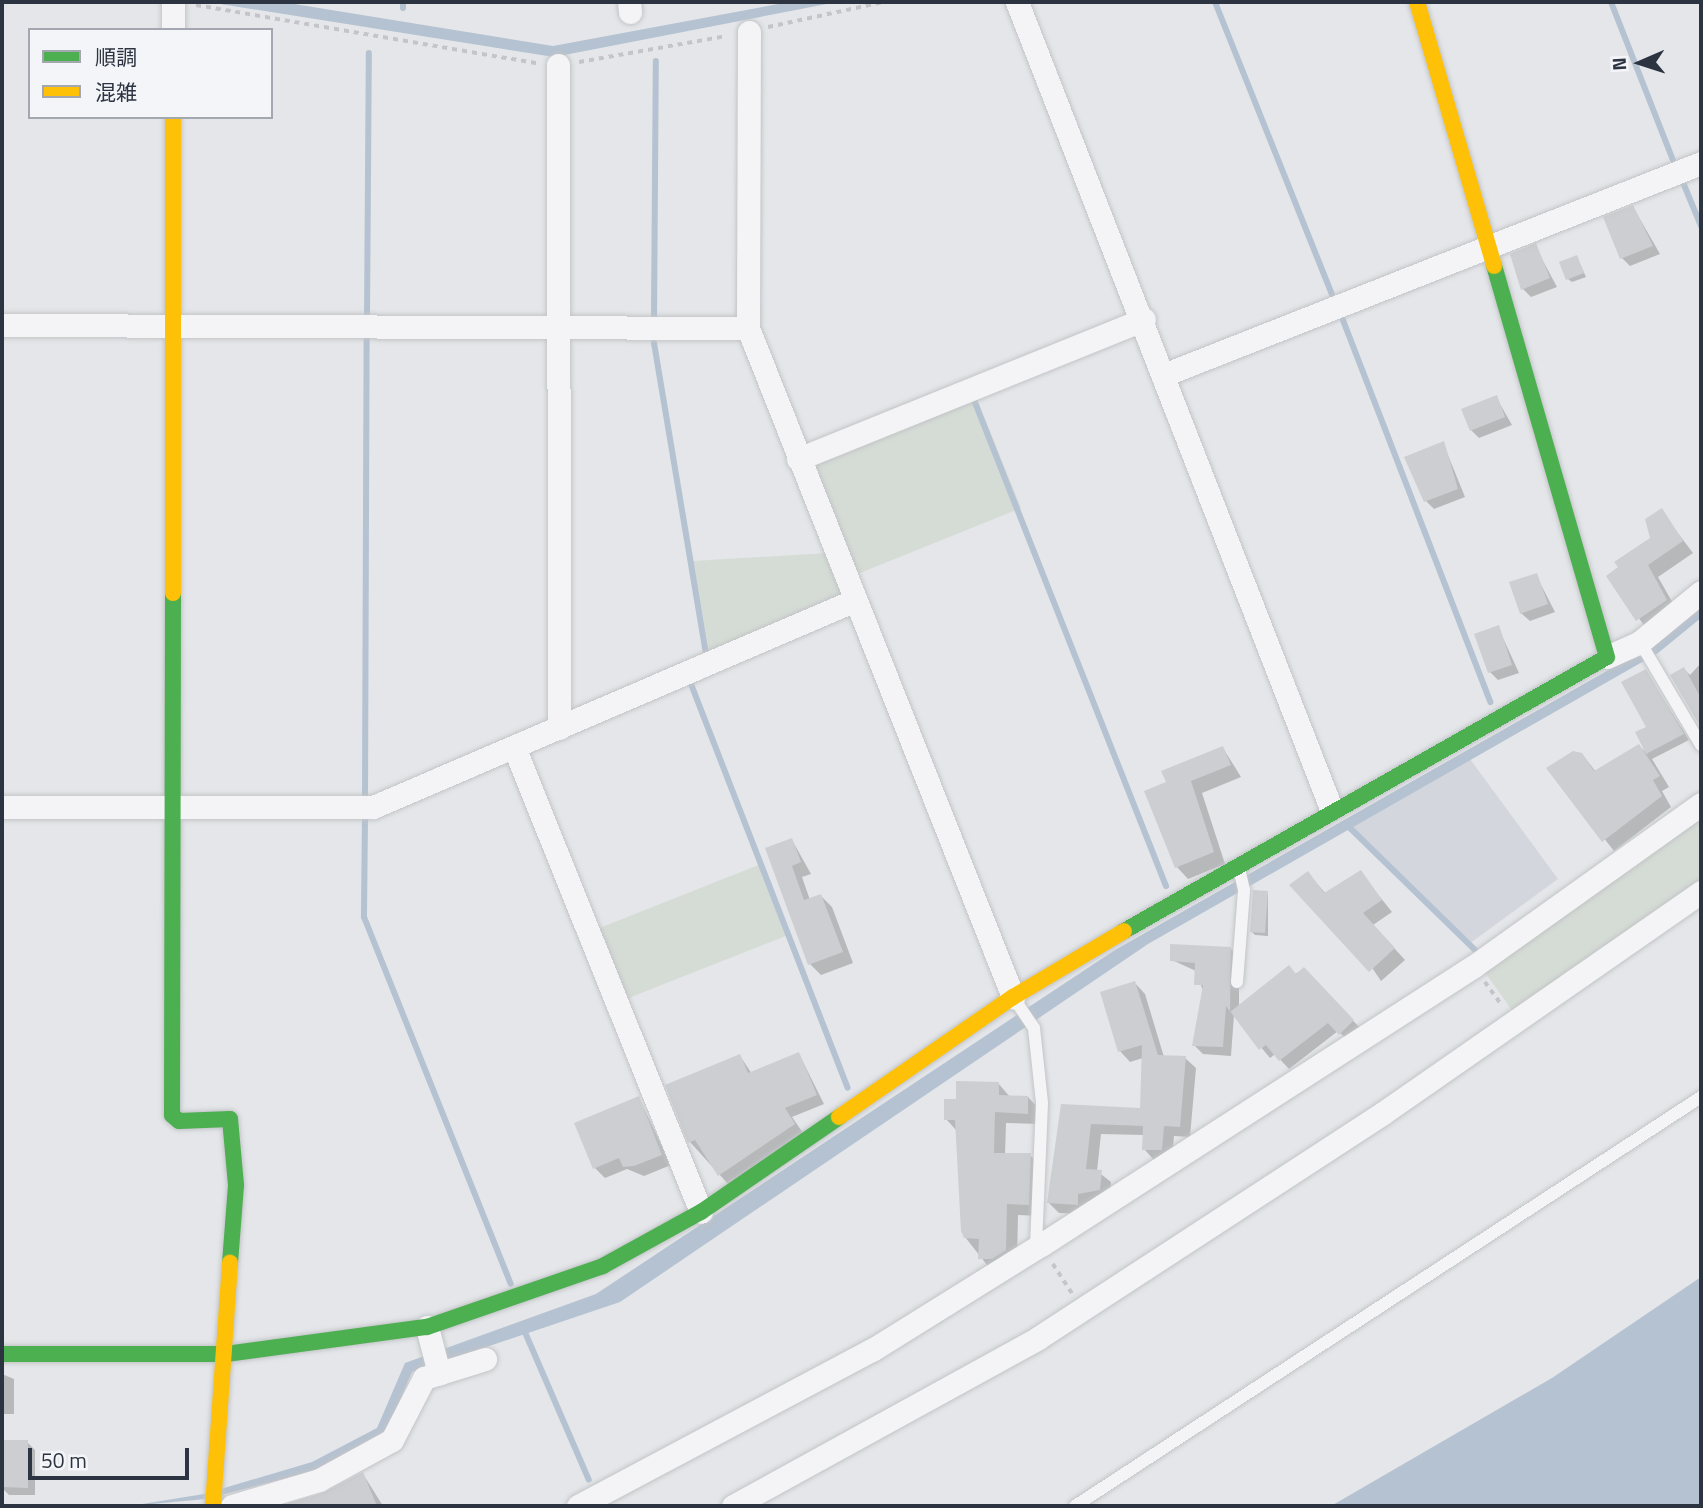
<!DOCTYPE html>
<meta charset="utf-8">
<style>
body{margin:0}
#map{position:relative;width:1703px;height:1508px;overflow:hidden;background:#e4e6e9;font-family:"Titillium Web","Noto Sans JP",sans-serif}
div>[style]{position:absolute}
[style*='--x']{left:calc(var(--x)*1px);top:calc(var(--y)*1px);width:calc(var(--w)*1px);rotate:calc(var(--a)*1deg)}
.built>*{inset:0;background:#d3d6dc}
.green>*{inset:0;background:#d5dcd5}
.water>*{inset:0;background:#b5c2d1}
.shadow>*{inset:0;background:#0003}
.stream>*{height:6px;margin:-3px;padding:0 3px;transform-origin:3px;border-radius:3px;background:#b5c2d1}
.building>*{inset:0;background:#cdced1}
.path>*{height:3.5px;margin-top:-1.75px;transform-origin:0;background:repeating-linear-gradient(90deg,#c4c4c9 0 5px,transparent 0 10px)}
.roads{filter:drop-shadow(0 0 2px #c2c4c7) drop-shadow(0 0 2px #c2c4c7)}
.lane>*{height:12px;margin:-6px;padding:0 6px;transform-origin:6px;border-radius:6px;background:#f4f4f6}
.street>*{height:23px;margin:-11.5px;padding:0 11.5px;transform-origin:11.5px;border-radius:11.5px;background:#f4f4f6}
.fast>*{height:16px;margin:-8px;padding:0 8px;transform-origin:8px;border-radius:8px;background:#4caf50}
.slow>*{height:16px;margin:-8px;padding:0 8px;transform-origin:8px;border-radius:8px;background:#ffc107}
span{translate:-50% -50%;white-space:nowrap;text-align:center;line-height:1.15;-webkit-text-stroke:5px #f3f5f8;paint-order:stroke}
.frame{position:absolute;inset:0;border:4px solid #2c3341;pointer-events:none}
.legend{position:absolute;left:28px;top:28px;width:245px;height:91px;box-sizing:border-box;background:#f3f5f8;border:2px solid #a3a7af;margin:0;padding:9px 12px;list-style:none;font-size:21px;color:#2c3341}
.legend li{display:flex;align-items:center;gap:14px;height:35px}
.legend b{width:35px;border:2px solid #a3a7af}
.north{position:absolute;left:1605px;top:28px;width:70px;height:70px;-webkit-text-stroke:5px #f3f5f8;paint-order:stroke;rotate:267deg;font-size:19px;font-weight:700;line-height:28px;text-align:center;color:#2c3341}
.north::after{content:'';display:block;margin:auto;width:24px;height:32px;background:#2c3341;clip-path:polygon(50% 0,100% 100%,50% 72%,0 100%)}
.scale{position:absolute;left:28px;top:1448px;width:161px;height:32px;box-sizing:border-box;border:4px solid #2c3341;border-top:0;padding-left:9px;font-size:21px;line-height:24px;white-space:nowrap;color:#2c3341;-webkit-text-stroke:5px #f3f5f8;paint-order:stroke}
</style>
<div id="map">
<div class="built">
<i style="clip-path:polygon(1470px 759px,1558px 879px,1469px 944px,1349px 827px)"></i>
</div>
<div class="green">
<i style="clip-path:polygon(977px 399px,1021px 508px,850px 577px,807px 467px)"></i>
<i style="clip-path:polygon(829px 553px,844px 598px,710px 656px,693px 561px)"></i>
<i style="clip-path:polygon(1701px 811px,1701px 881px,1512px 1010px,1481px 967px)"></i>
<i style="clip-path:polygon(761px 864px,788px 935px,621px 1001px,592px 931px)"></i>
</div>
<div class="water">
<i style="clip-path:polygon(208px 2px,282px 2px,553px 46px,789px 2px,837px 2px,554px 57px)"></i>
<i style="clip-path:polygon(1701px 607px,1701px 618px,1658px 653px,1148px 944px,620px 1302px,412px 1372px,385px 1435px,317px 1470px,206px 1499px,130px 1506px,204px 1494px,312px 1462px,377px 1428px,405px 1363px,596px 1294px,1115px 950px,1656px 643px)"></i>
<i style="clip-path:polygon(1701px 1277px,1701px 1506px,1331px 1506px,1552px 1378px)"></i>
</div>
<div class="shadow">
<i style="clip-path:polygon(1633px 207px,1660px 254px,1630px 266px,1622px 258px)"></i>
<i style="clip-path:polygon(1535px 246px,1557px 287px,1531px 297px,1523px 289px)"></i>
<i style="clip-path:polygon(1577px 257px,1586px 277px,1572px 282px,1568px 279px)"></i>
<i style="clip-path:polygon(1496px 397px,1512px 425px,1479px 438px,1471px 430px)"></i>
<i style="clip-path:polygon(1443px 443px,1465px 497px,1434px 509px,1426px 501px)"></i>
<i style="clip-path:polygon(1661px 511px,1693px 553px,1658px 577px,1678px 612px,1649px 632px,1608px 576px,1652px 539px)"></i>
<i style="clip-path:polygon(1536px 575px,1555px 612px,1530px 621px,1521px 613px)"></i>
<i style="clip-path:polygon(1498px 627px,1519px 673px,1498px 680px,1490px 672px)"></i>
<i style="clip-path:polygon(1701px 663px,1701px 725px,1672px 676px,1684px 669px,1690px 675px)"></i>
<i style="clip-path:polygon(1646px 671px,1689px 740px,1652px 759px,1669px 787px,1662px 791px,1671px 807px,1614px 851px,1549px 768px,1582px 754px,1596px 772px,1639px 746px,1648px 754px,1638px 733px,1648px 728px)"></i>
<i style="clip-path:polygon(1223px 748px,1241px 777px,1202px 793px,1225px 864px,1188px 879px,1177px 867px,1168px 783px)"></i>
<i style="clip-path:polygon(792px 840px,811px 874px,802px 877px,810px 900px,821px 896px,832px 907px,853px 963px,821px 975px,810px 964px,767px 849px)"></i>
<i style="clip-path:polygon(1360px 872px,1392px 912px,1373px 925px,1405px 960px,1381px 981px,1308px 873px,1326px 894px)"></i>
<i style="clip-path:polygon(1268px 893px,1268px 936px,1255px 935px,1251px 931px)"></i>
<i style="clip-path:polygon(1230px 948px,1239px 958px,1239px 1007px,1304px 969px,1362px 1030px,1350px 1042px,1338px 1031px,1289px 1069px,1275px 1054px,1270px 1058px,1234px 1015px,1231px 1056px,1203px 1054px,1194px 1045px,1203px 991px,1196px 971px,1172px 960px)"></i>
<i style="clip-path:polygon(1135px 983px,1145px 994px,1164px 1057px,1185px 1058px,1196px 1068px,1190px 1137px,1174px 1136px,1172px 1160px,1154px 1160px,1144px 1149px,1144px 1135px,1101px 1134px,1097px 1171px,1111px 1182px,1110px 1200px,1088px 1214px,1059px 1213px,1048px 1202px,1062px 1105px,1142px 1110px,1143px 1058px,1130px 1062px,1120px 1051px)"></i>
<i style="clip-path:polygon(799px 1054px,824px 1104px,792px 1117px,803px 1133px,728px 1184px,690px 1142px,740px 1056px,752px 1074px)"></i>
<i style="clip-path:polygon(998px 1083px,1010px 1097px,1028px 1097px,1039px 1109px,1039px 1124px,1006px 1123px,1005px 1155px,1030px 1155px,1042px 1167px,1040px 1216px,1018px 1215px,1017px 1262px,991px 1270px,965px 1237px,957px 1131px,946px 1119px,958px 1101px)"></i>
<i style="clip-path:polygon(639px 1098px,671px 1165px,644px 1176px,627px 1169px,605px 1178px,595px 1168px)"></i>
<i style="clip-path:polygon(2px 1374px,14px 1379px,14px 1414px,2px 1414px)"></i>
<i style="clip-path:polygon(2px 1442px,27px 1442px,35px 1450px,35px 1495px,9px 1495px,2px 1488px)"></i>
<i style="clip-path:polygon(363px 1474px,383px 1506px,324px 1506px,320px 1496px)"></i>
</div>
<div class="stream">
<i style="--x:1215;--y:2;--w:323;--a:68.2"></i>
<i style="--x:1611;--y:2;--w:170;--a:68.6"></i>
<i style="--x:403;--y:8;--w:6;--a:-90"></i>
<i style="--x:1682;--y:180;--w:50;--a:67.6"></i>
<i style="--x:1341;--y:315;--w:415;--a:68.9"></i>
<i style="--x:367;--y:317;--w:264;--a:-89.6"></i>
<i style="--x:654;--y:320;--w:259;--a:-89.6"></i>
<i style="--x:654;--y:343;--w:316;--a:80.5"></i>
<i style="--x:972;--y:395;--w:528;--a:68.44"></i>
<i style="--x:691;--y:684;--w:433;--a:68.8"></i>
<i style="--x:365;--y:802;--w:466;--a:-89.8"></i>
<i style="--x:365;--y:817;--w:100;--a:90.6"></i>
<i style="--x:364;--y:917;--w:395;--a:68.2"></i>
<i style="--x:1349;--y:827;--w:176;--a:44.3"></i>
<i style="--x:524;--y:1330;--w:163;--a:66.6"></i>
</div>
<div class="building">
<i style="clip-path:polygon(1633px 205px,1653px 246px,1620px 259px,1603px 217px)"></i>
<i style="clip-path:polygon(1536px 243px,1550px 278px,1521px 290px,1510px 254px)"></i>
<i style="clip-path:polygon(1577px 255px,1584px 273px,1566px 280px,1559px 262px)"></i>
<i style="clip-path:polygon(1497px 395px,1505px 417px,1470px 431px,1461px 409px)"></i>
<i style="clip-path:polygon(1444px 441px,1458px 489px,1424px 502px,1404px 457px)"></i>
<i style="clip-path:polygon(1662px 508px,1683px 541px,1648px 565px,1667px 600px,1636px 621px,1606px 576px,1618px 567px,1614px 562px,1650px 538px,1645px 519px)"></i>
<i style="clip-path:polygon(1537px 573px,1548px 604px,1520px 614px,1509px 582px)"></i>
<i style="clip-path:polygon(1499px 625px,1512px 665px,1488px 673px,1474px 634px)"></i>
<i style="clip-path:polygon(1684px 667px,1701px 698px,1700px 726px,1670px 675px)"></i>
<i style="clip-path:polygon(1646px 669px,1684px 734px,1646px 754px,1635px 732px,1646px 727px,1621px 682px)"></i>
<i style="clip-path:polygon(1639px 744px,1660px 776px,1653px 780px,1662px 796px,1602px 842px,1546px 768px,1573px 751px,1582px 753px,1594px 771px)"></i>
<i style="clip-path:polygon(1223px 746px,1231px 765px,1191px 781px,1214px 852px,1175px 868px,1144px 791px,1166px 782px,1161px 771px)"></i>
<i style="clip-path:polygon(792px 838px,801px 862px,792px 866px,804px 900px,821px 894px,843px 952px,808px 965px,765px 848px)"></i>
<i style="clip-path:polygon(1361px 870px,1382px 900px,1363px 913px,1395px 948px,1369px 972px,1289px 885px,1308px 871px,1324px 893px)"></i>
<i style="clip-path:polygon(1253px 890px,1268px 891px,1265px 933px,1250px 932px)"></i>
<i style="clip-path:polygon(1170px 944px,1231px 947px,1230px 1012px,1289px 965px,1296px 974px,1304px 967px,1354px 1020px,1339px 1035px,1328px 1023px,1279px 1061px,1266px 1045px,1259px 1050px,1226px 1006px,1223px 1047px,1192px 1046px,1203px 985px,1194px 985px,1195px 963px,1170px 961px)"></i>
<i style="clip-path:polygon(1135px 981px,1158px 1055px,1186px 1056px,1180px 1127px,1164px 1126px,1162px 1150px,1142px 1150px,1143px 1126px,1091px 1124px,1086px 1169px,1102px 1170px,1100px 1190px,1078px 1194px,1078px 1205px,1047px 1203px,1061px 1104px,1140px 1108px,1142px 1045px,1118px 1052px,1100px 992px)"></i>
<i style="clip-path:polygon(799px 1052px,817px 1095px,785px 1108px,795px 1124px,718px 1176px,695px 1140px,688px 1143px,665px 1085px,740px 1054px,748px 1073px)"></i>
<i style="clip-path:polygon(956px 1081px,999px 1082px,999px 1095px,1028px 1096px,1028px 1114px,995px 1112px,994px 1153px,1031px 1153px,1029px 1205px,1007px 1204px,1006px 1250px,992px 1259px,978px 1259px,979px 1239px,964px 1238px,961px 1231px,955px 1120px,944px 1120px,944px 1099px,956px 1099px)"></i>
<i style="clip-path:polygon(639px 1096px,662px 1155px,634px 1166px,623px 1167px,619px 1158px,593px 1169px,574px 1123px)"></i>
<i style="clip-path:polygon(2px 1440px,28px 1440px,28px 1488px,2px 1487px)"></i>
<i style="clip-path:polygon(363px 1472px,377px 1506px,280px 1506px,323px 1493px)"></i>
</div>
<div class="path">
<i style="--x:196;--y:5;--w:346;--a:9.7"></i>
<i style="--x:768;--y:27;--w:119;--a:-12.2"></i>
<i style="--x:579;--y:62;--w:149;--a:-10"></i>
<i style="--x:1485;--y:982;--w:27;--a:54"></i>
<i style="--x:1053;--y:1264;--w:35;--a:57"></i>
</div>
<div class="roads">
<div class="lane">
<i style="--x:1640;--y:642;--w:120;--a:59.4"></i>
<i style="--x:1237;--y:982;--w:92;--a:-85.6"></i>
<i style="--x:1244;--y:890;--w:26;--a:-103"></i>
<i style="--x:1013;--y:997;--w:37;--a:56"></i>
<i style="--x:1034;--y:1028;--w:75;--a:83.9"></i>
<i style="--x:1042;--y:1103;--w:145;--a:92.4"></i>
<i style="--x:1075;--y:1506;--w:748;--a:-33.16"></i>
</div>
<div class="street">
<i style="--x:629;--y:2;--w:10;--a:84"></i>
<i style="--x:1017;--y:2;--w:865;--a:68.72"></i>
<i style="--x:173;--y:30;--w:28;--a:-90"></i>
<i style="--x:749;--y:32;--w:296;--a:90.2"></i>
<i style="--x:748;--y:328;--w:720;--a:68.39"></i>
<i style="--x:558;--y:65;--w:663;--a:89.91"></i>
<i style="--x:2;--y:325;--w:746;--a:0.23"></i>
<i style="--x:1166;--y:374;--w:575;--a:-21.52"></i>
<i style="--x:798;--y:459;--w:373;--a:-22"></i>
<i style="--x:1607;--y:657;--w:36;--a:-24"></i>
<i style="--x:1640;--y:642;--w:79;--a:-39.3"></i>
<i style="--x:514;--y:747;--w:501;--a:68.09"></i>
<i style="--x:2;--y:807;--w:371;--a:0"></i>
<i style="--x:373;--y:807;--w:522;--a:-23.23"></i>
<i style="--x:427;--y:1327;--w:48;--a:75.4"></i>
<i style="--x:232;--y:1506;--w:91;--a:-16.6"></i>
<i style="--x:319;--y:1480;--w:83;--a:-28.7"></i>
<i style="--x:392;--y:1440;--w:70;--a:-62.7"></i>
<i style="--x:424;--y:1378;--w:64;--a:-17.3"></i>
<i style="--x:578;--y:1506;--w:333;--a:-28"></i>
<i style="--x:872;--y:1350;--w:199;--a:-31.9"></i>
<i style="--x:1041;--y:1245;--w:515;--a:-32.8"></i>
<i style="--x:1474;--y:966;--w:279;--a:-35.5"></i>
<i style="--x:733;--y:1506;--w:348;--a:-28.8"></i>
<i style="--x:1038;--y:1338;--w:412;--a:-33.1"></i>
<i style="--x:1383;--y:1113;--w:387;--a:-34.8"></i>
</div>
<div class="fast">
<i style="--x:173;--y:593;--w:522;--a:90.11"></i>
<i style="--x:172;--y:1115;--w:9;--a:41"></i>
<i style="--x:179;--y:1121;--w:51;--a:-2.2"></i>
<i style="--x:230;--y:1119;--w:66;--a:84.8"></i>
<i style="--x:236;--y:1185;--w:78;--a:94.4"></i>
<i style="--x:1124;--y:931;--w:555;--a:-29.57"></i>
<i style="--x:1607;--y:657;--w:407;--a:-106.1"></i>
<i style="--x:2;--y:1354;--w:224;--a:0"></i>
<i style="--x:226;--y:1354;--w:203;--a:-7.7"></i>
<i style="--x:427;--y:1327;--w:186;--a:-19.1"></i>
<i style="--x:603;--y:1266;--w:112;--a:-28.9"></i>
<i style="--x:701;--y:1212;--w:168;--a:-34.5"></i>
</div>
<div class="slow">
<i style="--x:1417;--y:2;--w:275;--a:73.7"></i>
<i style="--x:173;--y:593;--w:476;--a:-90"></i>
<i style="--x:839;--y:1117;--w:211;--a:-34.6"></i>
<i style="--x:1013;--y:997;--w:129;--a:-30.7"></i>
<i style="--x:213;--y:1506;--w:244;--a:-86"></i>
</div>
</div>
<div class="frame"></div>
<ul class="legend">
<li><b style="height:9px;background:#4caf50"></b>順調</li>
<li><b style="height:9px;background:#ffc107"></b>混雑</li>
</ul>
<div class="north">N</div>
<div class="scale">50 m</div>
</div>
